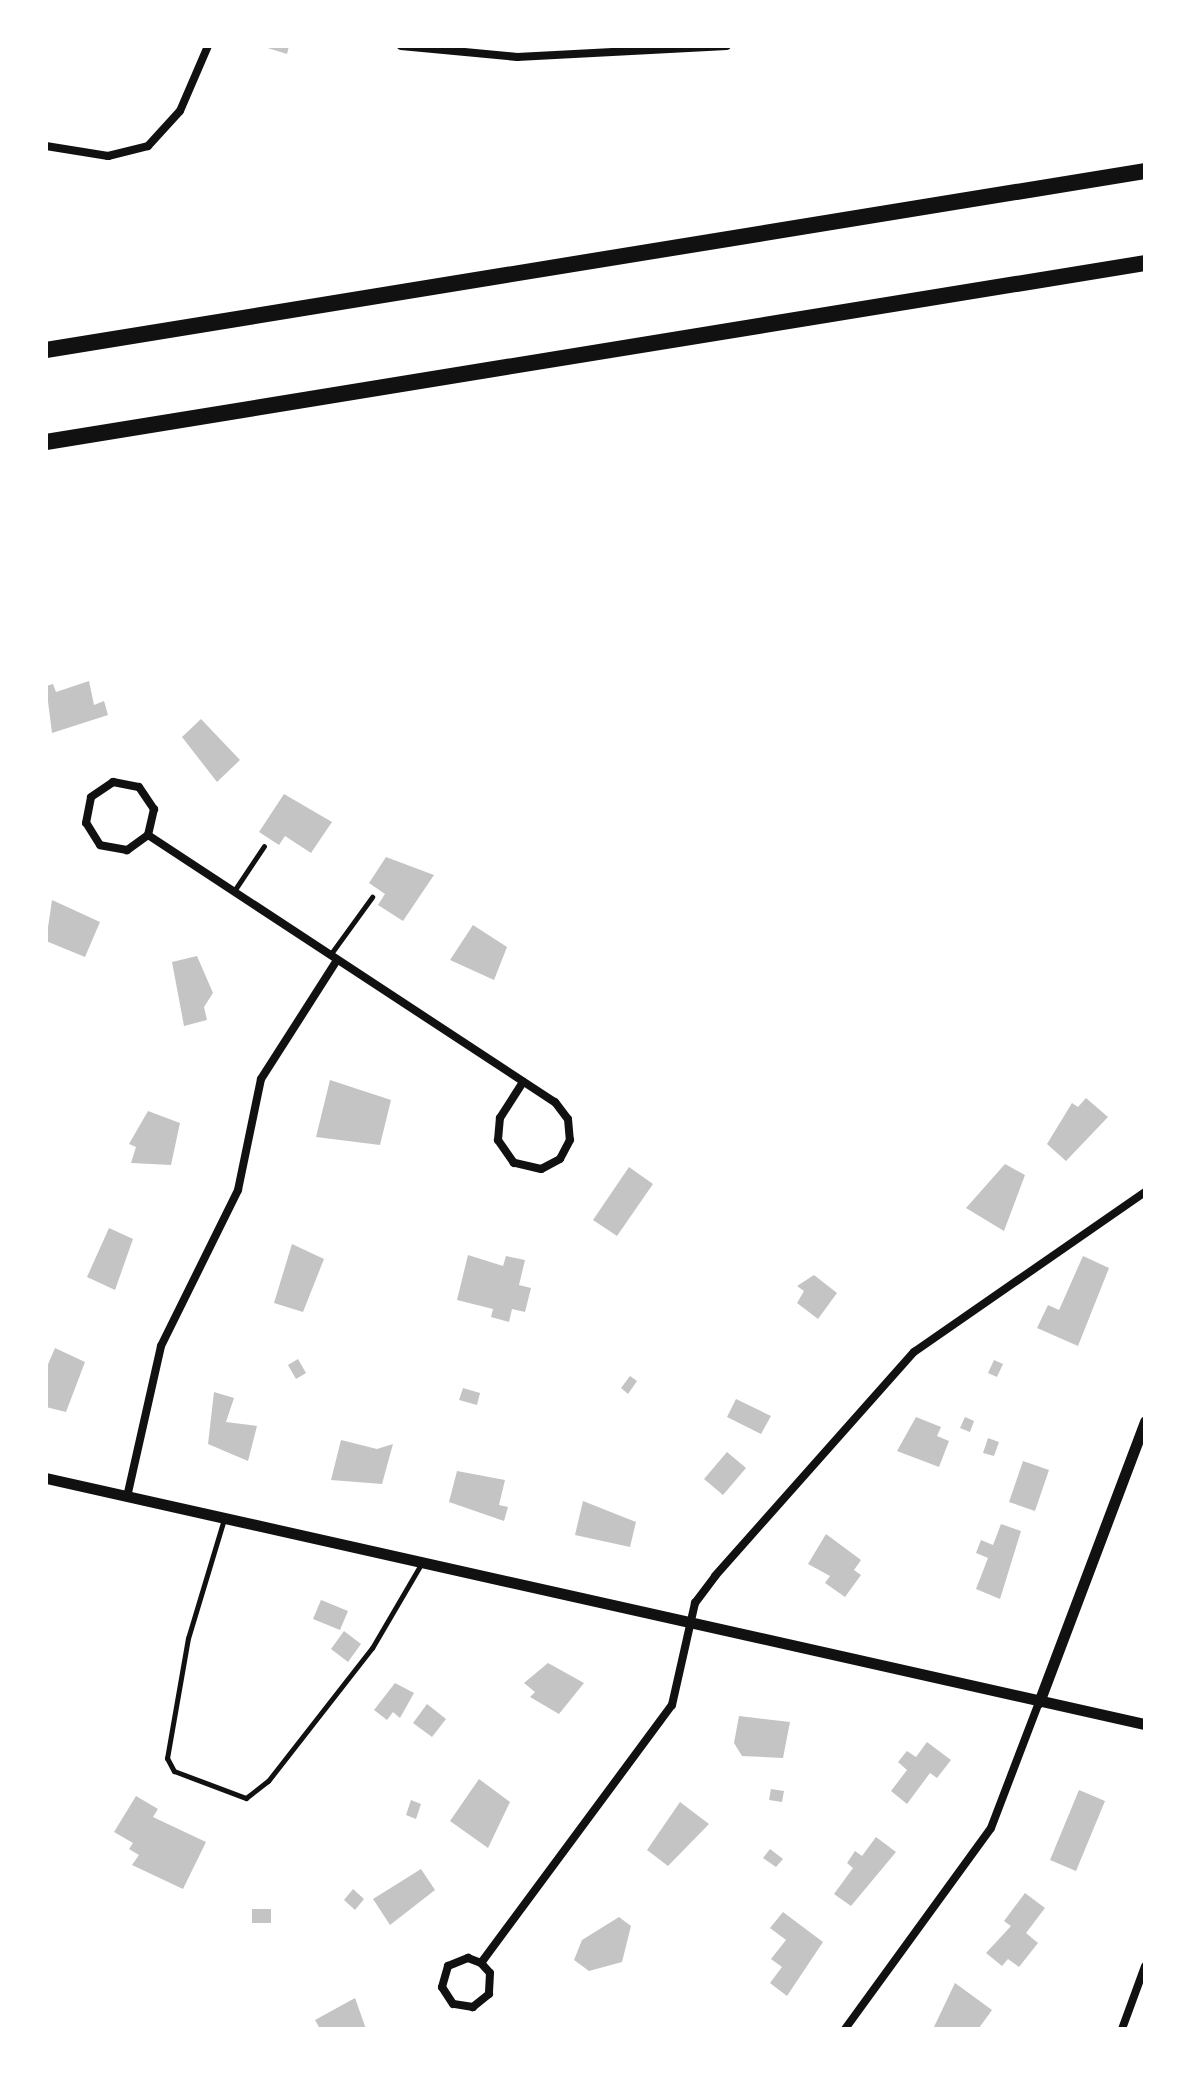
<!DOCTYPE html>
<style>
body{margin:0}
#map{position:relative;width:1191px;height:2075px;overflow:hidden;background:#fff;font-family:"IBM Plex Sans",sans-serif}
div>[style]{position:absolute}
[style*='--x']{left:calc(var(--x)*1px);top:calc(var(--y)*1px);width:calc(var(--w)*1px);rotate:calc(var(--a)*1deg)}
.building>*{inset:0;background:#c4c4c4}
.service>*{height:5px;margin:-2.5px;padding:0 2.5px;transform-origin:2.5px;border-radius:2.5px;background:#111}
.minor>*{height:8px;margin:-4px;padding:0 4px;transform-origin:4px;border-radius:4px;background:#111}
.tertiary>*{height:11px;margin:-5.5px;padding:0 5.5px;transform-origin:5.5px;border-radius:5.5px;background:#111}
.motorway>*{height:16px;margin:-8px;padding:0 8px;transform-origin:8px;border-radius:8px;background:#111}
span{translate:-50% -50%;white-space:nowrap;text-align:center;line-height:1.15;-webkit-text-stroke:6px #fff;paint-order:stroke}
.frame{position:absolute;inset:0;border:48px solid #fff;pointer-events:none}
</style>
<div id="map">
<div class="building">
<i style="clip-path:polygon(261px 46px,289px 46px,287px 54px)"></i>
<i style="clip-path:polygon(89px 681px,94px 705px,104px 701px,108px 715px,52px 733px,46px 686px,53px 684px,56px 692px)"></i>
<i style="clip-path:polygon(201px 719px,240px 760px,217px 782px,182px 737px)"></i>
<i style="clip-path:polygon(284px 794px,332px 822px,311px 853px,285px 836px,279px 845px,259px 832px)"></i>
<i style="clip-path:polygon(386px 857px,434px 875px,403px 921px,378px 905px,385px 894px,369px 883px)"></i>
<i style="clip-path:polygon(52px 900px,100px 922px,85px 957px,46px 941px)"></i>
<i style="clip-path:polygon(473px 925px,507px 947px,494px 980px,450px 960px)"></i>
<i style="clip-path:polygon(197px 956px,213px 993px,204px 1007px,207px 1020px,184px 1026px,172px 962px)"></i>
<i style="clip-path:polygon(330px 1080px,391px 1100px,380px 1145px,316px 1137px)"></i>
<i style="clip-path:polygon(1086px 1098px,1108px 1117px,1066px 1161px,1047px 1144px,1072px 1103px,1078px 1107px)"></i>
<i style="clip-path:polygon(148px 1111px,180px 1123px,171px 1165px,131px 1163px,136px 1147px,129px 1144px)"></i>
<i style="clip-path:polygon(1005px 1164px,1025px 1175px,1004px 1231px,966px 1208px)"></i>
<i style="clip-path:polygon(629px 1167px,653px 1184px,617px 1236px,593px 1220px)"></i>
<i style="clip-path:polygon(109px 1228px,133px 1239px,115px 1290px,87px 1277px)"></i>
<i style="clip-path:polygon(292px 1244px,324px 1259px,303px 1312px,274px 1303px)"></i>
<i style="clip-path:polygon(468px 1255px,503px 1266px,506px 1256px,525px 1260px,519px 1285px,531px 1288px,525px 1312px,512px 1309px,509px 1322px,491px 1317px,493px 1309px,457px 1300px)"></i>
<i style="clip-path:polygon(1083px 1256px,1109px 1268px,1078px 1346px,1037px 1328px,1048px 1305px,1059px 1310px)"></i>
<i style="clip-path:polygon(814px 1275px,837px 1293px,818px 1319px,797px 1303px,804px 1291px,797px 1286px)"></i>
<i style="clip-path:polygon(55px 1348px,85px 1362px,66px 1412px,46px 1407px,46px 1369px)"></i>
<i style="clip-path:polygon(298px 1359px,306px 1373px,296px 1379px,288px 1365px)"></i>
<i style="clip-path:polygon(994px 1360px,1003px 1364px,997px 1377px,988px 1373px)"></i>
<i style="clip-path:polygon(630px 1376px,637px 1381px,628px 1394px,621px 1388px)"></i>
<i style="clip-path:polygon(463px 1388px,480px 1393px,477px 1405px,459px 1400px)"></i>
<i style="clip-path:polygon(214px 1392px,234px 1398px,226px 1422px,257px 1426px,248px 1461px,208px 1444px)"></i>
<i style="clip-path:polygon(736px 1399px,771px 1416px,761px 1434px,727px 1417px)"></i>
<i style="clip-path:polygon(916px 1417px,941px 1427px,937px 1436px,949px 1441px,939px 1467px,897px 1451px)"></i>
<i style="clip-path:polygon(965px 1417px,974px 1421px,970px 1432px,960px 1428px)"></i>
<i style="clip-path:polygon(988px 1438px,999px 1442px,994px 1456px,983px 1453px)"></i>
<i style="clip-path:polygon(341px 1440px,377px 1449px,393px 1444px,382px 1484px,331px 1480px)"></i>
<i style="clip-path:polygon(727px 1452px,746px 1468px,723px 1495px,704px 1479px)"></i>
<i style="clip-path:polygon(1023px 1461px,1049px 1470px,1035px 1511px,1009px 1502px)"></i>
<i style="clip-path:polygon(457px 1471px,505px 1480px,499px 1505px,508px 1507px,504px 1521px,449px 1502px)"></i>
<i style="clip-path:polygon(583px 1501px,636px 1522px,630px 1547px,575px 1535px)"></i>
<i style="clip-path:polygon(1001px 1524px,1021px 1531px,1000px 1599px,976px 1589px,988px 1558px,976px 1553px,981px 1540px,993px 1545px)"></i>
<i style="clip-path:polygon(826px 1534px,861px 1560px,854px 1570px,861px 1575px,845px 1597px,825px 1583px,830px 1576px,808px 1564px)"></i>
<i style="clip-path:polygon(321px 1600px,348px 1611px,340px 1630px,313px 1619px)"></i>
<i style="clip-path:polygon(344px 1631px,361px 1644px,348px 1662px,331px 1649px)"></i>
<i style="clip-path:polygon(548px 1663px,584px 1683px,559px 1714px,530px 1697px,535px 1692px,524px 1683px)"></i>
<i style="clip-path:polygon(395px 1683px,414px 1693px,400px 1718px,393px 1712px,387px 1720px,374px 1710px)"></i>
<i style="clip-path:polygon(427px 1704px,446px 1719px,432px 1737px,413px 1723px)"></i>
<i style="clip-path:polygon(739px 1716px,790px 1722px,783px 1758px,742px 1756px,734px 1743px)"></i>
<i style="clip-path:polygon(927px 1742px,951px 1760px,937px 1778px,930px 1773px,907px 1804px,891px 1791px,907px 1770px,898px 1762px,907px 1751px,916px 1757px)"></i>
<i style="clip-path:polygon(479px 1779px,510px 1802px,488px 1848px,450px 1821px)"></i>
<i style="clip-path:polygon(771px 1789px,784px 1791px,782px 1802px,769px 1800px)"></i>
<i style="clip-path:polygon(1079px 1790px,1105px 1801px,1076px 1871px,1050px 1860px)"></i>
<i style="clip-path:polygon(136px 1796px,158px 1809px,153px 1817px,206px 1842px,183px 1889px,132px 1865px,139px 1855px,129px 1849px,133px 1843px,114px 1832px)"></i>
<i style="clip-path:polygon(411px 1800px,421px 1804px,416px 1819px,406px 1815px)"></i>
<i style="clip-path:polygon(680px 1802px,709px 1824px,668px 1866px,647px 1850px)"></i>
<i style="clip-path:polygon(876px 1837px,896px 1852px,851px 1906px,834px 1894px,853px 1868px,847px 1863px,855px 1851px,862px 1856px)"></i>
<i style="clip-path:polygon(770px 1849px,783px 1859px,776px 1867px,763px 1858px)"></i>
<i style="clip-path:polygon(421px 1869px,435px 1890px,390px 1925px,373px 1899px)"></i>
<i style="clip-path:polygon(353px 1889px,364px 1899px,355px 1910px,344px 1900px)"></i>
<i style="clip-path:polygon(1025px 1893px,1045px 1908px,1026px 1933px,1038px 1943px,1019px 1967px,1008px 1959px,1002px 1966px,986px 1953px,1011px 1926px,1004px 1921px)"></i>
<i style="clip-path:polygon(252px 1909px,271px 1909px,271px 1923px,252px 1923px)"></i>
<i style="clip-path:polygon(783px 1912px,823px 1942px,787px 1996px,770px 1983px,782px 1967px,771px 1959px,786px 1940px,770px 1928px)"></i>
<i style="clip-path:polygon(619px 1917px,631px 1926px,622px 1962px,589px 1971px,574px 1960px,582px 1940px)"></i>
<i style="clip-path:polygon(955px 1983px,992px 2010px,979px 2028px,933px 2029px)"></i>
<i style="clip-path:polygon(355px 1998px,366px 2029px,320px 2029px,315px 2020px)"></i>
</div>
<div class="service">
<i style="--x:234;--y:891;--w:54;--a:-56.3"></i>
<i style="--x:330;--y:955;--w:72;--a:-54.1"></i>
<i style="--x:224;--y:1519;--w:124;--a:106.8"></i>
<i style="--x:188;--y:1638;--w:122;--a:99.9"></i>
<i style="--x:167;--y:1758;--w:15;--a:62"></i>
<i style="--x:174;--y:1771;--w:77;--a:20.6"></i>
<i style="--x:246;--y:1798;--w:28;--a:-38"></i>
<i style="--x:268;--y:1781;--w:169;--a:-52"></i>
<i style="--x:372;--y:1648;--w:97;--a:-59.7"></i>
</div>
<div class="minor">
<i style="--x:401;--y:46;--w:117;--a:5.4"></i>
<i style="--x:517;--y:57;--w:210;--a:-3"></i>
<i style="--x:46;--y:146;--w:63;--a:9.2"></i>
<i style="--x:108;--y:156;--w:41;--a:-14"></i>
<i style="--x:148;--y:146;--w:47;--a:-47.6"></i>
<i style="--x:180;--y:111;--w:71;--a:-66.7"></i>
<i style="--x:148;--y:835;--w:26;--a:144"></i>
<i style="--x:127;--y:850;--w:27;--a:-170"></i>
<i style="--x:100;--y:845;--w:26;--a:-122"></i>
<i style="--x:86;--y:823;--w:26;--a:-79"></i>
<i style="--x:91;--y:797;--w:27;--a:-34"></i>
<i style="--x:113;--y:782;--w:26;--a:11"></i>
<i style="--x:139;--y:787;--w:27;--a:56"></i>
<i style="--x:154;--y:809;--w:27;--a:103"></i>
<i style="--x:148;--y:835;--w:487;--a:33.3"></i>
<i style="--x:555;--y:1102;--w:21;--a:53"></i>
<i style="--x:568;--y:1119;--w:21;--a:85"></i>
<i style="--x:570;--y:1140;--w:21;--a:118"></i>
<i style="--x:560;--y:1159;--w:21;--a:152"></i>
<i style="--x:541;--y:1169;--w:28;--a:-167"></i>
<i style="--x:514;--y:1163;--w:28;--a:-125"></i>
<i style="--x:498;--y:1140;--w:22;--a:-85"></i>
<i style="--x:500;--y:1118;--w:43;--a:-57.4"></i>
<i style="--x:127;--y:1497;--w:155;--a:-77.3"></i>
<i style="--x:161;--y:1346;--w:174;--a:-63.7"></i>
<i style="--x:238;--y:1190;--w:113;--a:-78.3"></i>
<i style="--x:261;--y:1079;--w:141;--a:-57.4"></i>
<i style="--x:481;--y:1963;--w:13;--a:48"></i>
<i style="--x:490;--y:1973;--w:21;--a:93"></i>
<i style="--x:489;--y:1994;--w:21;--a:141"></i>
<i style="--x:473;--y:2007;--w:20;--a:-171"></i>
<i style="--x:453;--y:2004;--w:20;--a:-123"></i>
<i style="--x:442;--y:1987;--w:22;--a:-74"></i>
<i style="--x:448;--y:1966;--w:22;--a:-22"></i>
<i style="--x:468;--y:1958;--w:14;--a:21"></i>
<i style="--x:481;--y:1963;--w:321;--a:-53.5"></i>
<i style="--x:672;--y:1705;--w:105;--a:-77.3"></i>
<i style="--x:695;--y:1603;--w:34;--a:-53"></i>
<i style="--x:715;--y:1576;--w:300;--a:-48.4"></i>
<i style="--x:914;--y:1352;--w:281;--a:-34.7"></i>
<i style="--x:845;--y:2029;--w:248;--a:-54"></i>
<i style="--x:991;--y:1828;--w:135;--a:-69.1"></i>
<i style="--x:1122;--y:2029;--w:67;--a:-69.9"></i>
</div>
<div class="tertiary">
<i style="--x:46;--y:1478;--w:1126;--a:12.62"></i>
<i style="--x:1039;--y:1702;--w:300;--a:-69.3"></i>
</div>
<div class="motorway">
<i style="--x:46;--y:350;--w:1113;--a:-9.25"></i>
<i style="--x:46;--y:442;--w:1113;--a:-9.25"></i>
</div>
<div class="frame"></div>
</div>
